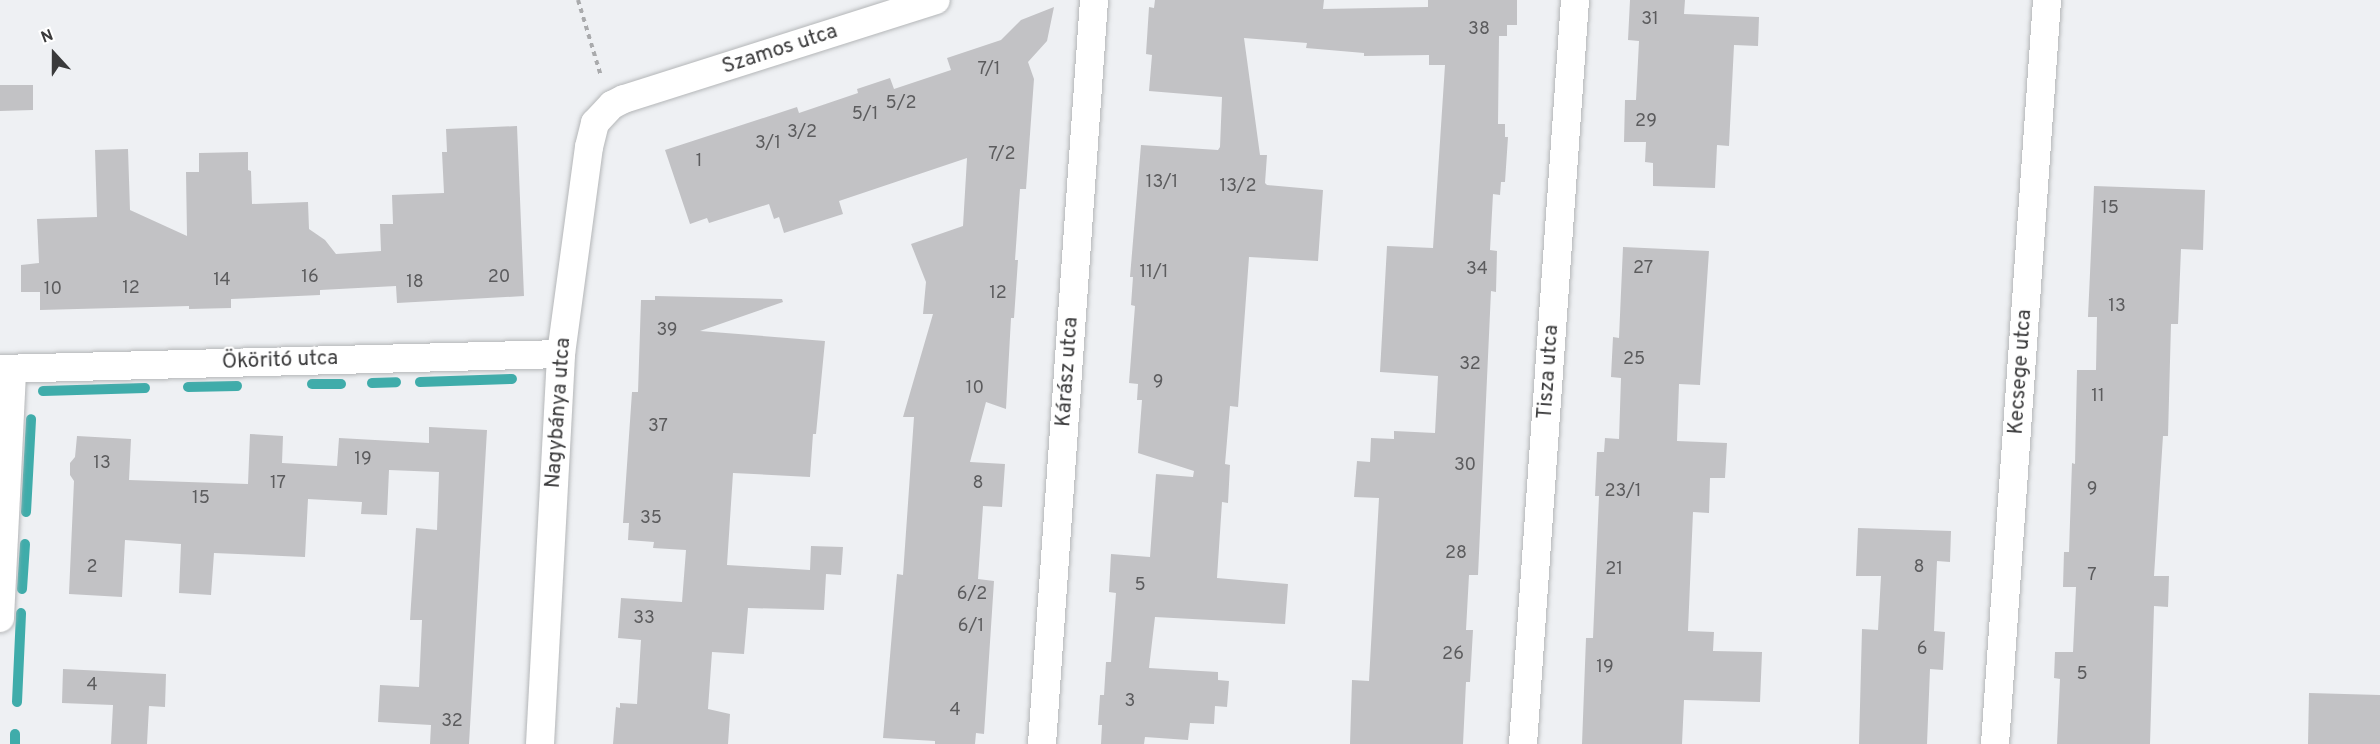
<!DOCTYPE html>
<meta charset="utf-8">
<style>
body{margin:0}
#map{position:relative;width:2380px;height:744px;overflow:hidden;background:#eef0f3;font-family:Overpass,sans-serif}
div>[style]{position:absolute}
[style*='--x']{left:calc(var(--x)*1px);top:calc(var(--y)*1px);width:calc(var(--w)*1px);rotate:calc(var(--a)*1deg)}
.stream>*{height:10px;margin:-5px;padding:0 5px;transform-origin:5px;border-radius:5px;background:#3facaa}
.building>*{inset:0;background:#c2c2c5}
.path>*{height:4px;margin-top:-2px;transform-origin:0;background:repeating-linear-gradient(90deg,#a9aaac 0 4.5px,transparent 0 9px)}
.roads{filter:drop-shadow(0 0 2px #b4b6b8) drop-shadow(0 0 2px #b4b6b8)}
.minor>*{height:28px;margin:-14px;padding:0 14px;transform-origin:14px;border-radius:14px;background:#fff}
span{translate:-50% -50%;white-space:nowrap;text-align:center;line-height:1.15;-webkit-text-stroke:4.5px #fff;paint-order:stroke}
.number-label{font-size:18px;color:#5c5c5e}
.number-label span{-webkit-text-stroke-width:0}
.street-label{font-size:21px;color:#3a3a3b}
.north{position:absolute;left:24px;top:24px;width:60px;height:60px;-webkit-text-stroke:4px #fff;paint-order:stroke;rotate:339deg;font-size:16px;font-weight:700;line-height:24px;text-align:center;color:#3a3a3b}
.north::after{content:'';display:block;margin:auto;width:21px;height:27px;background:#3a3a3b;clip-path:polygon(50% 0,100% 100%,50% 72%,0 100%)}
</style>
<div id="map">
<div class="stream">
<i style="--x:420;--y:382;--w:92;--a:-1.9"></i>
<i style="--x:372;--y:383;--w:24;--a:-2"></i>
<i style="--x:312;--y:384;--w:29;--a:0"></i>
<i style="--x:188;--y:387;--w:49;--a:-1.2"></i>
<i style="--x:43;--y:391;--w:102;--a:-1.7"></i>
<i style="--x:26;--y:512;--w:93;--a:-86.9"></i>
<i style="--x:22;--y:589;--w:45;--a:-86.2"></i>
<i style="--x:17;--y:702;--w:89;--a:-87.4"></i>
<i style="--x:15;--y:744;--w:10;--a:-90"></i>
</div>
<div class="building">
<i style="clip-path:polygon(1155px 0,1324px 0,1323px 9px,1428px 7px,1428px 0,1517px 0,1517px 25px,1507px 25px,1507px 36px,1499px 36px,1498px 124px,1505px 124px,1505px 137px,1508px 137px,1505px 182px,1501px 182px,1500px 195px,1493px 194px,1490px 250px,1497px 251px,1496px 292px,1491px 291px,1478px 575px,1469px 575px,1466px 630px,1473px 630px,1470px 682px,1466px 682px,1463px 744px,1350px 744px,1352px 680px,1369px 681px,1379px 498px,1354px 497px,1357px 461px,1370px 462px,1371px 438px,1394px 439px,1394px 431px,1435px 433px,1438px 376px,1380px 372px,1387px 246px,1433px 248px,1445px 65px,1429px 65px,1429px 55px,1364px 56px,1364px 53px,1306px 48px,1307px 43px,1244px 38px,1260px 155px,1267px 155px,1265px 183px,1267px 185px,1323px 190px,1318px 261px,1249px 257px,1238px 407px,1230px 406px,1225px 464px,1230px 465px,1228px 503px,1222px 502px,1217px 578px,1288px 584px,1285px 624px,1155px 617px,1149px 668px,1218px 672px,1218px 680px,1229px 681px,1227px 707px,1215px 706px,1214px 724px,1190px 723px,1188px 740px,1145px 737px,1144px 744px,1101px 744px,1102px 725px,1098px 725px,1100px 695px,1104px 695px,1106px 662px,1111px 662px,1116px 593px,1109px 592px,1111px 554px,1150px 557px,1156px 474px,1193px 477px,1194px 471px,1138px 453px,1142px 400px,1137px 400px,1138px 384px,1129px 383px,1135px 306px,1131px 305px,1133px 277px,1130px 277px,1141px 145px,1218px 150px,1220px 147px,1222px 97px,1149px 91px,1152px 55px,1146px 54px,1149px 7px,1154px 8px)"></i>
<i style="clip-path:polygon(1630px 0,1685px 0,1684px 14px,1759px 17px,1758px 46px,1734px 45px,1729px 146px,1717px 145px,1715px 188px,1653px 186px,1653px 163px,1645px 162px,1646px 142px,1624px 142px,1625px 100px,1636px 100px,1639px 41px,1628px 40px)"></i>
<i style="clip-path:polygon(1054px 7px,1047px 41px,1028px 62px,1034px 79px,1026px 189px,1020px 189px,1015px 260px,1018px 260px,1014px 318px,1011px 318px,1006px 409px,986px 402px,970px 462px,1005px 464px,1002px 507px,983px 506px,978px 579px,994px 581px,984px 734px,976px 733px,975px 744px,935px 744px,935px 741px,883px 738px,897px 574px,903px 575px,914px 417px,903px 417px,933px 314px,923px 314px,926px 282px,911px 244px,963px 226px,967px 158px,839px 201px,843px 214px,784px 233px,779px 217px,774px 219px,769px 204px,709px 223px,707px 218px,690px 224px,665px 150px,797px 107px,799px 113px,858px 93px,857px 89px,890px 78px,894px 89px,951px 70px,947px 58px,1001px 40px,1021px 20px)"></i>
<i style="clip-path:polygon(0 85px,33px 85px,33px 110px,0 111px)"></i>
<i style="clip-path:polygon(517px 126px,524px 296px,397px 303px,396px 286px,320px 290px,320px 295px,231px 299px,231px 308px,189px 309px,189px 306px,40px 310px,40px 292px,21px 292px,21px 265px,39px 263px,37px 219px,97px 217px,95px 150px,128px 149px,130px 210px,187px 236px,186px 172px,199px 172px,199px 153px,248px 152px,248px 170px,251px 171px,252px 204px,308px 202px,309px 229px,325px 240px,336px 254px,381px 251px,380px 224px,393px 224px,392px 195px,444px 193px,442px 152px,447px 152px,446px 129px)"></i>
<i style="clip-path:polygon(2094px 186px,2205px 190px,2203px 250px,2181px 249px,2178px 324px,2171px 324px,2168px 436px,2163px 436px,2154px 576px,2169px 576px,2168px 607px,2154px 606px,2150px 744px,2057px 744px,2060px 679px,2054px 678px,2055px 652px,2073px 652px,2076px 587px,2063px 587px,2064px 552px,2069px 552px,2072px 463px,2075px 464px,2077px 370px,2096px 370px,2097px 317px,2088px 317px)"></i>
<i style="clip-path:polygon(1623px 247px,1709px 251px,1700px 385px,1679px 384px,1677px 441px,1727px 443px,1725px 478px,1710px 478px,1709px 513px,1693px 512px,1688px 631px,1714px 632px,1713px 651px,1762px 652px,1760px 702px,1684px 700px,1682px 744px,1582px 744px,1586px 638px,1593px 638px,1599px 496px,1595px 496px,1597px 452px,1604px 452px,1605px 438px,1619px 439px,1621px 378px,1611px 377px,1613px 337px,1619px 338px)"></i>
<i style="clip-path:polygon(655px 296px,782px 299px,783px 302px,700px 331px,825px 341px,816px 434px,813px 434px,810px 477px,733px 473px,727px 565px,810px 570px,811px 546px,843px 547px,841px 575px,826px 574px,824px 610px,748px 608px,744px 654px,712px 652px,708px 709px,730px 714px,728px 744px,613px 744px,616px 707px,620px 708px,620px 703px,637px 704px,641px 640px,618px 638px,621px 598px,682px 602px,686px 550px,653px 548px,654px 542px,628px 540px,629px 523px,623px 523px,632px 392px,638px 392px,641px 300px,655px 300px)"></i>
<i style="clip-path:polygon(429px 427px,487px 430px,469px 744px,430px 744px,431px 725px,378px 722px,380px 685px,419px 687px,422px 620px,410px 620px,416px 528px,437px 530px,439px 472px,389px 470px,387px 515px,361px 514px,362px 502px,308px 499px,305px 557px,214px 553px,211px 595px,179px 593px,181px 544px,125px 540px,122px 597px,69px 594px,74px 481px,70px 475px,70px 463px,75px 457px,77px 436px,131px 439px,129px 480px,248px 484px,250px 434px,283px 436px,282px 463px,337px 466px,339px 438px,429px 443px)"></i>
<i style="clip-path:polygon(1858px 528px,1951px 531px,1950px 562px,1937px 561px,1934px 631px,1945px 632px,1943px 670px,1930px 669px,1927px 744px,1859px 744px,1862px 629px,1878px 630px,1881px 576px,1856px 576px)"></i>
<i style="clip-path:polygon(63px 669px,166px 674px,165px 707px,149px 706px,147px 744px,111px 744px,113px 705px,62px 703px)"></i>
<i style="clip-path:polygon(2309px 693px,2380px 695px,2380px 744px,2308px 744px)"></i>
</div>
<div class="path">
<i style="--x:578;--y:0;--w:79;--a:73.2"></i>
</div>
<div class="roads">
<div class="minor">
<i style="--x:0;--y:369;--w:561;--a:-1.53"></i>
<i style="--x:0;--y:618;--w:249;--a:-87.2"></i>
<i style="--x:540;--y:744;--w:391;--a:-86.9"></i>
<i style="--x:561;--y:354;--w:209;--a:-82.3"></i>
<i style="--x:589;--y:147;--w:25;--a:-76"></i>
<i style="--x:595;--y:123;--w:25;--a:-47"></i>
<i style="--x:612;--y:105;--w:13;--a:-27"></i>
<i style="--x:624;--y:99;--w:327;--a:-17.6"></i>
<i style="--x:1042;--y:744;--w:746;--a:-86"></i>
<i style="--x:1523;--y:744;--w:746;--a:-86"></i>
<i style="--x:1995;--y:744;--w:746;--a:-86"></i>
</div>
</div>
<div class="number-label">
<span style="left:1650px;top:20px">31</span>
<span style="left:1479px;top:30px">38</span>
<span style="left:989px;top:70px">7/1</span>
<span style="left:901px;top:104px">5/2</span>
<span style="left:865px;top:115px">5/1</span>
<span style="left:1646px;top:122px">29</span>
<span style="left:802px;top:133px">3/2</span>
<span style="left:768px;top:144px">3/1</span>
<span style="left:1002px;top:155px">7/2</span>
<span style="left:699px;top:162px">1</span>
<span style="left:1162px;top:183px">13/1</span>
<span style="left:1238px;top:187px">13/2</span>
<span style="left:2110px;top:209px">15</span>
<span style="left:1643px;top:269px">27</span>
<span style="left:1477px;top:270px">34</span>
<span style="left:1154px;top:273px">11/1</span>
<span style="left:310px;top:278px">16</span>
<span style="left:499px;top:278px">20</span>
<span style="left:222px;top:281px">14</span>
<span style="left:415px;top:283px">18</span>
<span style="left:131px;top:289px">12</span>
<span style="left:53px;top:290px">10</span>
<span style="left:998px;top:294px">12</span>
<span style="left:2117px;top:307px">13</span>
<span style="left:667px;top:331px">39</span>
<span style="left:1634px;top:360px">25</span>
<span style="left:1470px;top:365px">32</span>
<span style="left:1158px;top:383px">9</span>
<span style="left:975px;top:389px">10</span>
<span style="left:2098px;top:397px">11</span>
<span style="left:658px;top:427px">37</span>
<span style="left:363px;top:460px">19</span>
<span style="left:102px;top:464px">13</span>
<span style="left:1465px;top:466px">30</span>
<span style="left:278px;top:484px">17</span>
<span style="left:978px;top:484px">8</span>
<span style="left:2092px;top:490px">9</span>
<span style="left:1623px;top:492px">23/1</span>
<span style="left:201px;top:499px">15</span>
<span style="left:651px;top:519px">35</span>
<span style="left:1456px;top:554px">28</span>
<span style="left:92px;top:568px">2</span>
<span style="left:1919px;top:568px">8</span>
<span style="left:1614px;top:570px">21</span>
<span style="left:2092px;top:576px">7</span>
<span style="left:1140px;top:586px">5</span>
<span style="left:972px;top:595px">6/2</span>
<span style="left:644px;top:619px">33</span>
<span style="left:971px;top:627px">6/1</span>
<span style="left:1922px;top:650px">6</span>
<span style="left:1453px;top:655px">26</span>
<span style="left:1605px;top:668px">19</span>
<span style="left:2082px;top:675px">5</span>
<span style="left:92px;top:686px">4</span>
<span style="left:1130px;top:702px">3</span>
<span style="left:955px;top:711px">4</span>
<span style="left:452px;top:722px">32</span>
</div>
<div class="street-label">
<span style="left:780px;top:50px;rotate:-18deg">Szamos utca</span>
<span style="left:280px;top:361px;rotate:-2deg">Ököritó utca</span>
<span style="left:1068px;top:372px;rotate:-86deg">Kárász utca</span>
<span style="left:1549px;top:372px;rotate:-86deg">Tisza utca</span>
<span style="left:2021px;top:372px;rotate:-86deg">Kecsege utca</span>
<span style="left:559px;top:413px;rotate:-86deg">Nagybánya utca</span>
</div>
<div class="north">N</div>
</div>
